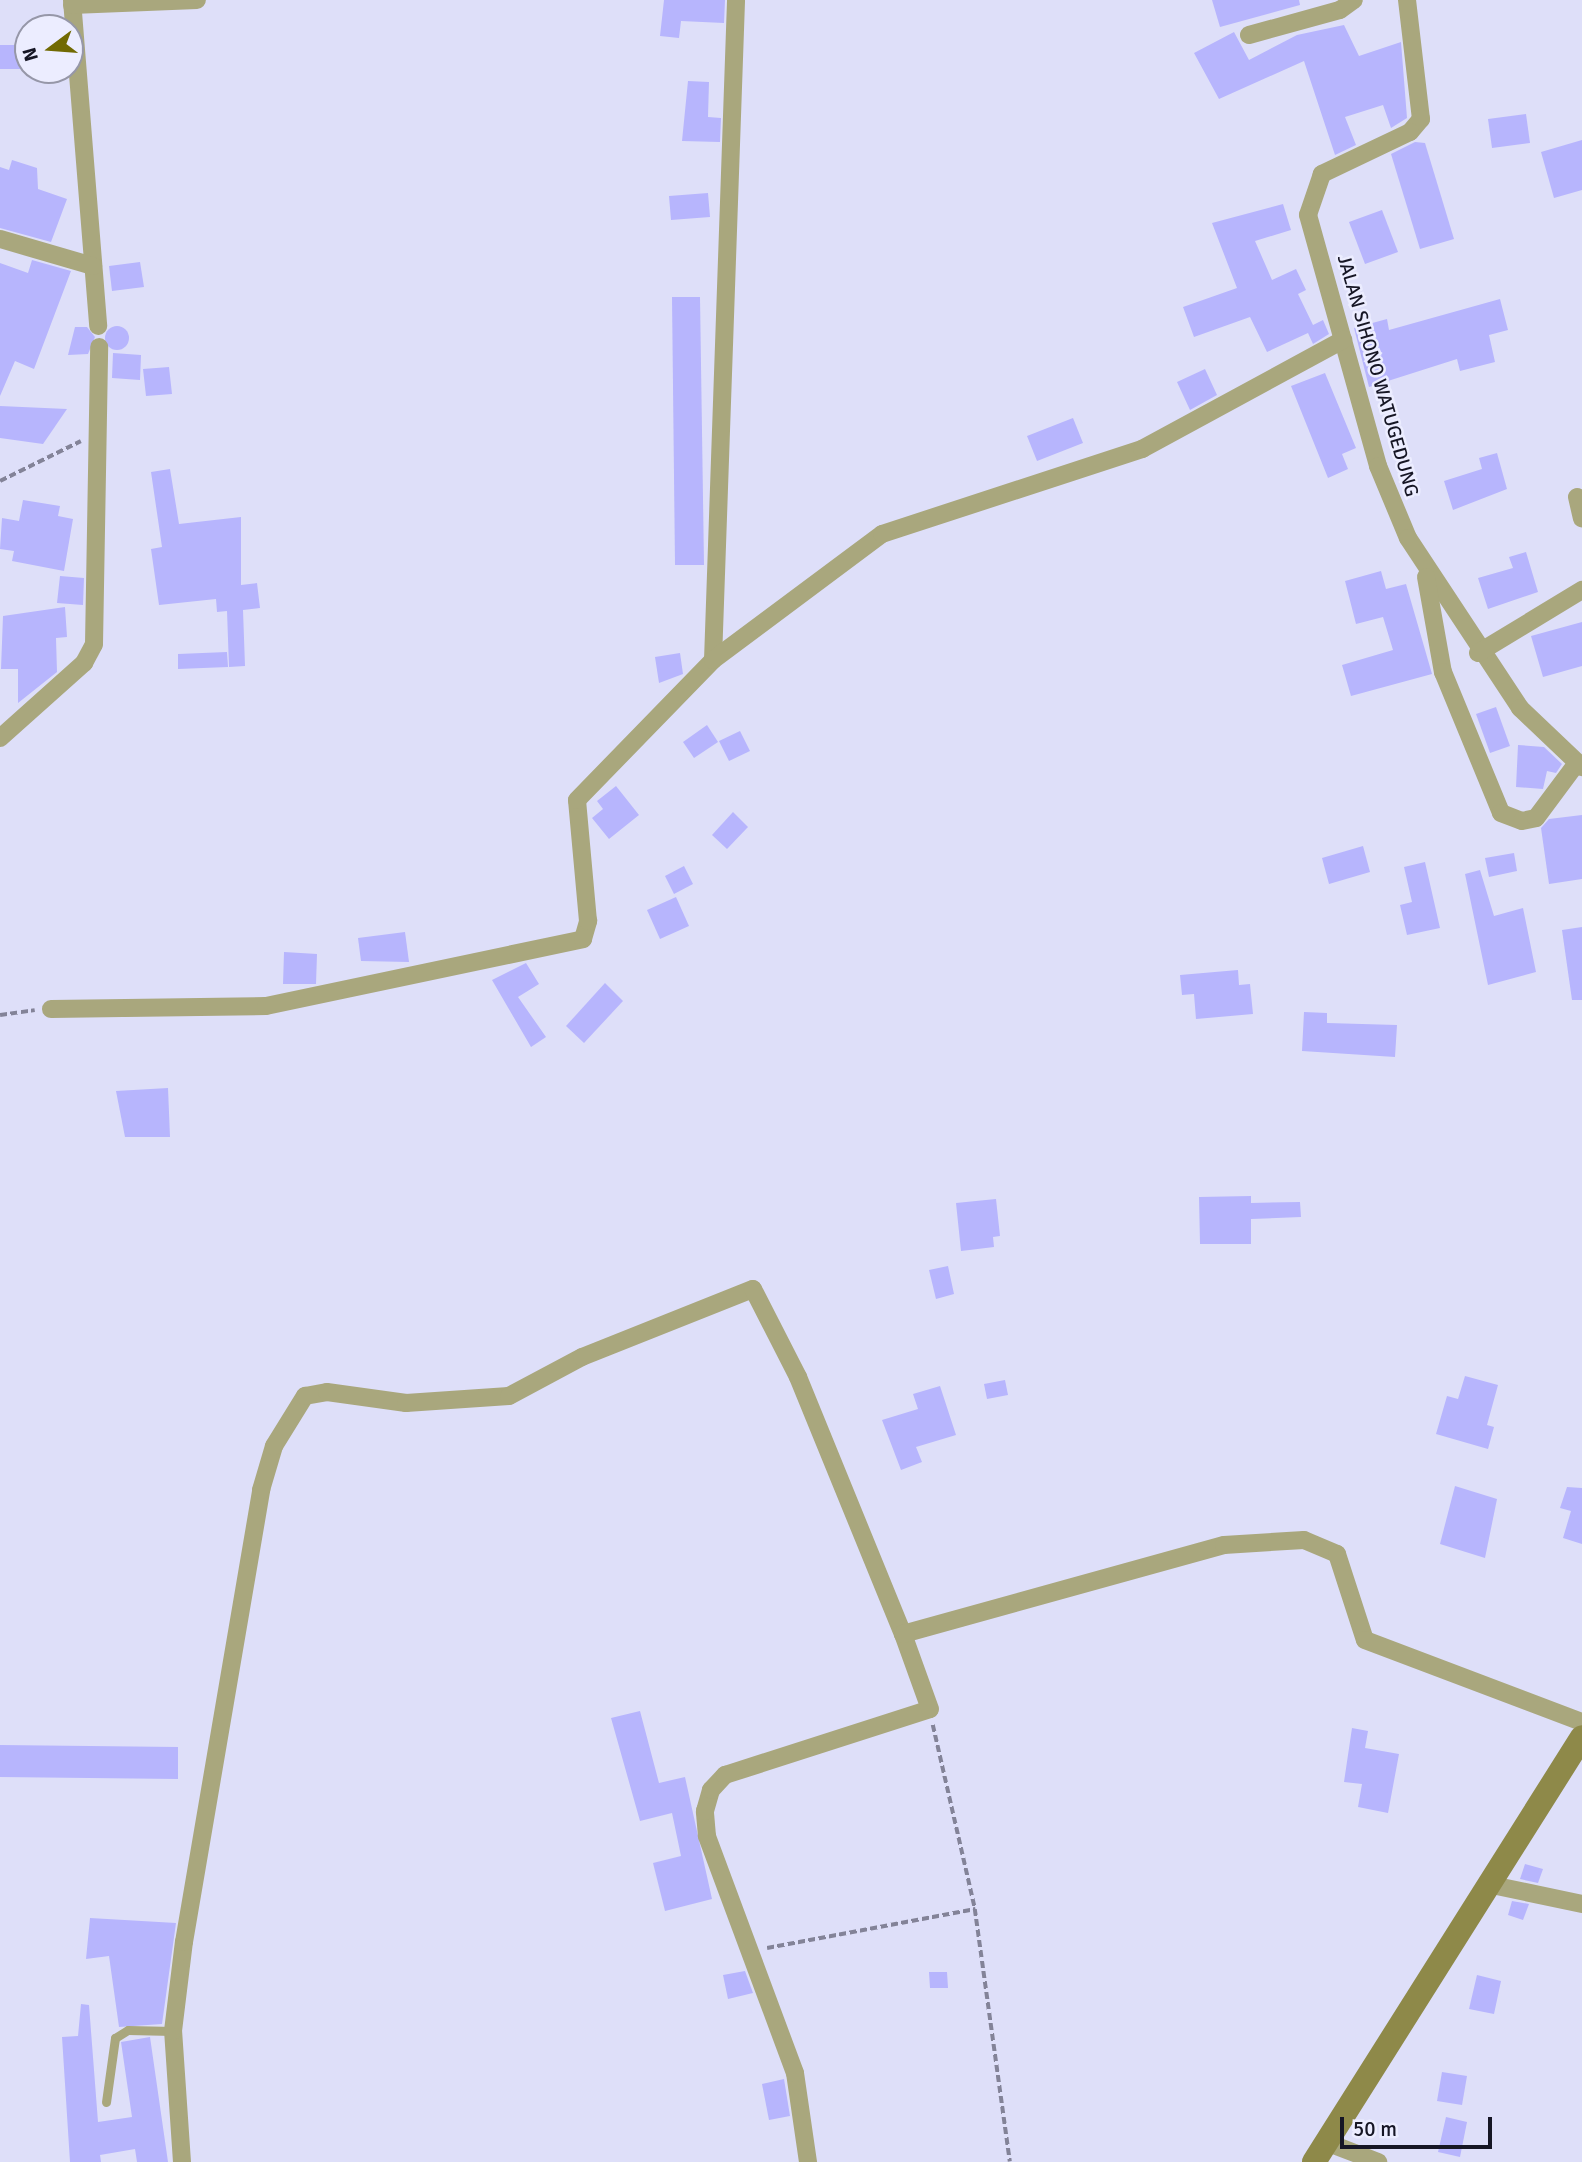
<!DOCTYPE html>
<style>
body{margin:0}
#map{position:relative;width:1582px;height:2162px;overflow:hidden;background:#dedff9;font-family:Signika,sans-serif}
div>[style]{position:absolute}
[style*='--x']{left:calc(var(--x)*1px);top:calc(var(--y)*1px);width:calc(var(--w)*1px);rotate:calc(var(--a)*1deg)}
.building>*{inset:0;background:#b7b5fd}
.round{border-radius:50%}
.path>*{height:3.5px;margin-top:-1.75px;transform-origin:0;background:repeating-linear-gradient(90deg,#838398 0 7px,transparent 0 10.5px)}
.lane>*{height:9px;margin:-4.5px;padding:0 4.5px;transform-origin:4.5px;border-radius:4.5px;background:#a9a77d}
.street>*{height:18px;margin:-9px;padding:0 9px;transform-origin:9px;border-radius:9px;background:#a9a77d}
.secondary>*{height:24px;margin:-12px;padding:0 12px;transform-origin:12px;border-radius:12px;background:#8e8949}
span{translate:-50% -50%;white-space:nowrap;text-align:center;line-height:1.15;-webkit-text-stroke:5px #ecedff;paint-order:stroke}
.street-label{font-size:19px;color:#161625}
.north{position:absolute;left:14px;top:14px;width:70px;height:70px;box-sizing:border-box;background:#ecedff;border:2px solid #9697a8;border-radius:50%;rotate:254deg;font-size:19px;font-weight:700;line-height:28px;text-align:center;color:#161625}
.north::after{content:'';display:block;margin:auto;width:24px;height:32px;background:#716a03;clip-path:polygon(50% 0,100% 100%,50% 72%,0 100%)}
.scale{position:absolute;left:1340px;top:2117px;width:152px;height:32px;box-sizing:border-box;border:4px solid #161625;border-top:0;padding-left:9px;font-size:21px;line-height:24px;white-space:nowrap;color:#161625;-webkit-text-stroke:5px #ecedff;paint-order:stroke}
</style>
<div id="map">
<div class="building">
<i style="clip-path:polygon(664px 0,725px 0,724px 23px,681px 21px,679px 38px,660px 36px)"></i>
<i style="clip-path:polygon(1212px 0,1299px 0,1300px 5px,1220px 27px)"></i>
<i style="clip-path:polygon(1344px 25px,1359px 56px,1401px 42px,1407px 118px,1391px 128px,1383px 105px,1345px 117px,1356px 145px,1335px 155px,1304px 61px,1219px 99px,1194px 53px,1234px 32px,1249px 60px,1297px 35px)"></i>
<i style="clip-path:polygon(0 45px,28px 45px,28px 69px,0 69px)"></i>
<i style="clip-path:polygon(688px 81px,709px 82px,708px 117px,721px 118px,720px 142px,682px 141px)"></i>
<i style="clip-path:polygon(1526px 114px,1530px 143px,1492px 148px,1488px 119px)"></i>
<i style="clip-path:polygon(1582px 140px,1582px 190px,1554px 198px,1541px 152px)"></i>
<i style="clip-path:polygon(1415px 142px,1425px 143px,1454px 239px,1420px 249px,1391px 154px)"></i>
<i style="clip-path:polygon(12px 160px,37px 168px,38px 189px,67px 199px,51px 242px,0 228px,0 167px,9px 170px)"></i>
<i style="clip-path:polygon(708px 193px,710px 217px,671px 220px,669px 196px)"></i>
<i style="clip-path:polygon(1283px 204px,1291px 230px,1255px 241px,1272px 280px,1296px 269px,1306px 290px,1298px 294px,1313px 325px,1323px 320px,1329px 334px,1313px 344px,1308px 333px,1267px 352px,1250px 317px,1194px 337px,1183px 307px,1237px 288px,1212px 223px)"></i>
<i style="clip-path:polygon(1382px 210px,1398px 252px,1365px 264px,1349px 222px)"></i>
<i style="clip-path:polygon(32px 260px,71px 271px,34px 369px,15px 361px,0 396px,0 263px,28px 273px)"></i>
<i style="clip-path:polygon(140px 262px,144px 287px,112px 291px,109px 266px)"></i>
<i style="clip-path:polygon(672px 297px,700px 297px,704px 565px,675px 565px)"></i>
<i style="clip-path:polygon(1500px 299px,1508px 330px,1489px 335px,1495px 362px,1460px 371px,1457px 359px,1369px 387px,1354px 328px,1387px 319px,1389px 330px)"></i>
<i class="round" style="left:105px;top:326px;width:24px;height:24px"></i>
<i style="clip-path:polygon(75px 327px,87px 327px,95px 337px,88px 354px,68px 355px)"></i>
<i style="clip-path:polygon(113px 353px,141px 355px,140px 380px,112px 378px)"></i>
<i style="clip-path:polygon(169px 367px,172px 394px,146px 396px,143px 369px)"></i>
<i style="clip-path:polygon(1205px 369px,1217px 395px,1190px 410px,1177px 382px)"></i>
<i style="clip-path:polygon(1325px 373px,1356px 448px,1342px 454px,1348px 469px,1328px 478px,1291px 386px)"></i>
<i style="clip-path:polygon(0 406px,67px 409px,43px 444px,0 438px)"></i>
<i style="clip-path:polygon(1073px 418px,1083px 443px,1037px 461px,1027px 436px)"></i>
<i style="clip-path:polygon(1497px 453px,1507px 489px,1453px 510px,1444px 481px,1482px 469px,1479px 458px)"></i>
<i style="clip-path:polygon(170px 469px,179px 524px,241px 517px,241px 585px,257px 583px,260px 608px,243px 610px,245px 666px,229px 667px,227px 611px,217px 612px,216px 599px,159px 605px,151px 549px,162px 547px,151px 472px)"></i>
<i style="clip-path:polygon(23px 500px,60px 506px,58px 516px,73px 519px,64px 571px,12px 561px,14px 551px,0 549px,2px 518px,19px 521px)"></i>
<i style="clip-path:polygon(1526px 552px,1538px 592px,1488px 609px,1478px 578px,1513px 568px,1509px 557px)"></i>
<i style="clip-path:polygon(1381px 571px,1386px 589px,1406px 584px,1432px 674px,1351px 696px,1342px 665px,1393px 650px,1383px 617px,1356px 624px,1345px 581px)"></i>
<i style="clip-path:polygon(60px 576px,84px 578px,83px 605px,57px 603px)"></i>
<i style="clip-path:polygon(65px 607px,67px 637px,56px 638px,57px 672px,18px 703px,18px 669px,1px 669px,3px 616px)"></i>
<i style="clip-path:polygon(1582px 622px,1582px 666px,1543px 677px,1531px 636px)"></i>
<i style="clip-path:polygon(227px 652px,228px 667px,178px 669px,178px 654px)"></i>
<i style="clip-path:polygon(680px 653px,683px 674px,659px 683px,655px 657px)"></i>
<i style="clip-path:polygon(1496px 707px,1510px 746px,1490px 753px,1476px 714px)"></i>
<i style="clip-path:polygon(707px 725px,718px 742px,694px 758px,683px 742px)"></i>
<i style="clip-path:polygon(740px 731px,750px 751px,729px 761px,719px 741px)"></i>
<i style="clip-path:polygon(1518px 745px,1544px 747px,1562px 764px,1556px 773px,1547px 771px,1543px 789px,1516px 787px)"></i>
<i style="clip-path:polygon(616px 786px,639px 815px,609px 839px,592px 818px,603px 809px,597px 801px)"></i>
<i style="clip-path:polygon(733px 812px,748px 827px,727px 849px,712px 835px)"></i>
<i style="clip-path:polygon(1582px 815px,1582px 879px,1549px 884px,1541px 828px,1549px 819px)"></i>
<i style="clip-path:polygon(1363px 846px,1370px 872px,1329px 884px,1322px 858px)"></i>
<i style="clip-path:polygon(1514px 853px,1517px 871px,1489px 877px,1485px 858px)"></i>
<i style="clip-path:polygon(1425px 862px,1440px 928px,1407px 935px,1400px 905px,1412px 902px,1404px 867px)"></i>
<i style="clip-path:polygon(684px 866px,693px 884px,674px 894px,665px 876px)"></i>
<i style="clip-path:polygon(1480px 870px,1494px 916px,1523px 908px,1536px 972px,1488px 985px,1465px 874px)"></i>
<i style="clip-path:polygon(676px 897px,689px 926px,660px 939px,647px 910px)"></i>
<i style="clip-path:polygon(1582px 927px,1582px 1000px,1572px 1000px,1562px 930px)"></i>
<i style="clip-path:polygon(405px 932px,409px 962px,361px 961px,358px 938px)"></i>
<i style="clip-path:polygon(284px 952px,317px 954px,316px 984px,283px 984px)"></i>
<i style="clip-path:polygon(526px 963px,539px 984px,518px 997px,546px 1037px,531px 1047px,492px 980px)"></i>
<i style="clip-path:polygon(1238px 970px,1239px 985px,1250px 984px,1253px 1014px,1196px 1019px,1194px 994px,1182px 995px,1180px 975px)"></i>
<i style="clip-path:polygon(605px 983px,623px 1001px,584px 1043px,566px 1026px)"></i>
<i style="clip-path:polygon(1304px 1012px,1327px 1013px,1327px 1023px,1397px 1025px,1395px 1057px,1302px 1051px)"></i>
<i style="clip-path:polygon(168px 1088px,170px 1137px,125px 1137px,116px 1091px)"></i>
<i style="clip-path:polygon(1251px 1196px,1251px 1203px,1300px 1202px,1301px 1217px,1251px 1219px,1251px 1244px,1200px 1244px,1199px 1197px)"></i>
<i style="clip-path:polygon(996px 1199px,1000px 1236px,993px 1237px,994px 1247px,961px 1251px,956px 1203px)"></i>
<i style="clip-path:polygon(948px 1266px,954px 1294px,936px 1299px,929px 1270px)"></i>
<i style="clip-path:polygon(1465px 1376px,1498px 1385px,1487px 1425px,1494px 1427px,1488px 1449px,1436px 1434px,1447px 1396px,1458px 1399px)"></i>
<i style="clip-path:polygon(1005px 1380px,1008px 1395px,987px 1399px,984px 1384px)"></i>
<i style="clip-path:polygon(940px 1386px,956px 1435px,916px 1447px,922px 1462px,901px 1470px,882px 1420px,918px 1409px,913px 1394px)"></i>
<i style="clip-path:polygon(1455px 1486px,1497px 1499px,1485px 1558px,1440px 1544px)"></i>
<i style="clip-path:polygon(1567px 1487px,1582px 1488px,1582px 1544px,1563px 1538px,1571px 1511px,1560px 1508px)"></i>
<i style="clip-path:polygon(640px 1711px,659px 1783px,685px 1777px,712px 1899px,665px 1911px,653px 1863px,681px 1856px,672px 1813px,640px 1821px,611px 1718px)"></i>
<i style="clip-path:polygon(1352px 1728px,1368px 1731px,1365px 1748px,1399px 1754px,1388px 1813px,1358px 1807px,1362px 1784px,1344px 1782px)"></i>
<i style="clip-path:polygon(0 1745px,178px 1747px,178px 1779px,0 1777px)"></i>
<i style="clip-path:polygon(1525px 1864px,1543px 1869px,1538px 1883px,1520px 1879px)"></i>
<i style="clip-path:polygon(1512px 1901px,1529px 1904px,1523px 1920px,1508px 1915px)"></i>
<i style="clip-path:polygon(90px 1918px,176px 1923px,162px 2024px,119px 2027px,109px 1956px,86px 1959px)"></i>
<i style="clip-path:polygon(745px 1971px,753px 1993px,728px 1999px,723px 1975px)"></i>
<i style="clip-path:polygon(929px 1972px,947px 1972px,948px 1988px,930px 1988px)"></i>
<i style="clip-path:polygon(1477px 1975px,1501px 1981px,1494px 2014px,1469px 2009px)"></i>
<i style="clip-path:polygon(81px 2004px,89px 2005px,98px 2122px,132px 2117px,121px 2042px,150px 2037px,168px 2162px,137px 2162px,135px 2149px,100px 2155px,101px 2162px,70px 2162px,62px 2037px,78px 2036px)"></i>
<i style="clip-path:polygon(1442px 2072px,1467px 2076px,1462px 2105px,1437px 2101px)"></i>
<i style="clip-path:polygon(784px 2079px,790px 2116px,769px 2120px,762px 2084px)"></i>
<i style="clip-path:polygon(1446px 2117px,1467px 2122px,1460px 2157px,1438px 2152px)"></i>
</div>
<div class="path">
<i style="--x:0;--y:481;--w:90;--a:-26.3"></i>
<i style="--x:0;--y:1015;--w:35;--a:-8"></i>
<i style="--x:933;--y:1725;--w:189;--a:77.1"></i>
<i style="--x:975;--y:1909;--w:255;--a:82.1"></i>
<i style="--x:767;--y:1948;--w:212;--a:-10.6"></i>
</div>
<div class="lane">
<i style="--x:106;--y:2102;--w:65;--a:-82"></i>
<i style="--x:115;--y:2038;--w:15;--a:-32"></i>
<i style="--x:128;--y:2030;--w:45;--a:1.3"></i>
</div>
<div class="street">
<i style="--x:72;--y:0;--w:327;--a:85.4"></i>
<i style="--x:1407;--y:0;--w:120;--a:83.3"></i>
<i style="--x:1421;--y:119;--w:17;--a:130"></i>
<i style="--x:1410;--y:132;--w:98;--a:154.5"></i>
<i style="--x:1322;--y:174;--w:43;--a:108.9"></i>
<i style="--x:1308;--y:215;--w:261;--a:74.4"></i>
<i style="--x:1378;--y:466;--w:78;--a:67.4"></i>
<i style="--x:1408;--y:538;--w:204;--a:56.6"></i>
<i style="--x:1520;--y:708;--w:86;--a:43.6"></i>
<i style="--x:72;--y:5;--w:125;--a:-2.3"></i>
<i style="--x:1249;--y:35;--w:94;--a:-15.4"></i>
<i style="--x:1340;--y:10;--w:17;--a:-36"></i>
<i style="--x:0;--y:239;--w:97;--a:16.2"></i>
<i style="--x:1577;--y:497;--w:22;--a:77"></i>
<i style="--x:1426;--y:577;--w:97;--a:79.9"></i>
<i style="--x:1443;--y:672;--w:152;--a:67.6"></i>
<i style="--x:1501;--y:813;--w:22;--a:21"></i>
<i style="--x:1522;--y:821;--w:14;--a:-12"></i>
<i style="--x:1536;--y:818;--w:69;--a:-53.3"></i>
<i style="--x:1478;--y:653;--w:122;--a:-31.2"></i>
<i style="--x:713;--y:660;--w:660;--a:-88"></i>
<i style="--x:0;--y:738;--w:113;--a:-41.8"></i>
<i style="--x:84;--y:663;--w:21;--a:-62"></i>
<i style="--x:94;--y:644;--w:297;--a:-89"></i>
<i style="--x:51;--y:1009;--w:215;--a:-0.8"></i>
<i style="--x:266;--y:1006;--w:324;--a:-11.9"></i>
<i style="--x:583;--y:939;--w:19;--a:-74"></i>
<i style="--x:588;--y:921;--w:121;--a:-95.2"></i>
<i style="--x:577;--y:800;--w:195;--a:-45.8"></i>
<i style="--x:713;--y:660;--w:211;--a:-36.7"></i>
<i style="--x:882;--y:534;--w:274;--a:-18.1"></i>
<i style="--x:1142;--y:449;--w:229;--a:-28.5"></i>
<i style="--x:1492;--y:1885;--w:92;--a:11.9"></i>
<i style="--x:1326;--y:2142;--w:56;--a:21"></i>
<i style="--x:182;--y:2162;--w:131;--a:-93.9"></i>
<i style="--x:173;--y:2031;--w:90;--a:-83"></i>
<i style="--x:184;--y:1942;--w:459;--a:-80.3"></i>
<i style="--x:261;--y:1490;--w:46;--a:-73.5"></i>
<i style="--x:274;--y:1446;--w:59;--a:-58.2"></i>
<i style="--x:305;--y:1396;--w:22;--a:-10"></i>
<i style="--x:327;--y:1392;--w:80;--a:7.9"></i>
<i style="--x:406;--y:1403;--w:103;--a:-3.9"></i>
<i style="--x:509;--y:1396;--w:83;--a:-28.1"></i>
<i style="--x:582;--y:1357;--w:184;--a:-21.7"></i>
<i style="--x:753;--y:1289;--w:99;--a:62.9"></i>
<i style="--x:798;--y:1377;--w:278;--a:67.8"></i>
<i style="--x:808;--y:2162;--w:90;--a:-98.3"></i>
<i style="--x:795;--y:2073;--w:253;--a:-110.4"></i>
<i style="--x:707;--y:1836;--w:25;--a:-95"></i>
<i style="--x:705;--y:1811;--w:22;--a:-74"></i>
<i style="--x:711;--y:1790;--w:21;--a:-47"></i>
<i style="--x:725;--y:1775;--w:215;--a:-17.8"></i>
<i style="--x:930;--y:1709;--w:80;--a:-109.8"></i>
<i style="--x:903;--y:1634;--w:333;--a:-15.5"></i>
<i style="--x:1224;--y:1545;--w:80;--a:-3.6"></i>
<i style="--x:1304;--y:1540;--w:36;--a:23"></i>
<i style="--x:1337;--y:1554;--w:90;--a:72"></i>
<i style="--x:1365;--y:1640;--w:232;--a:20.7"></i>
</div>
<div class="secondary">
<i style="--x:1314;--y:2162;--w:502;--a:-57.76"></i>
</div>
<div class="street-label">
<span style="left:1377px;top:376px;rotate:74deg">JALAN SIHONO WATUGEDUNG</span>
</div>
<div class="north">N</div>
<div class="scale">50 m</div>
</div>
